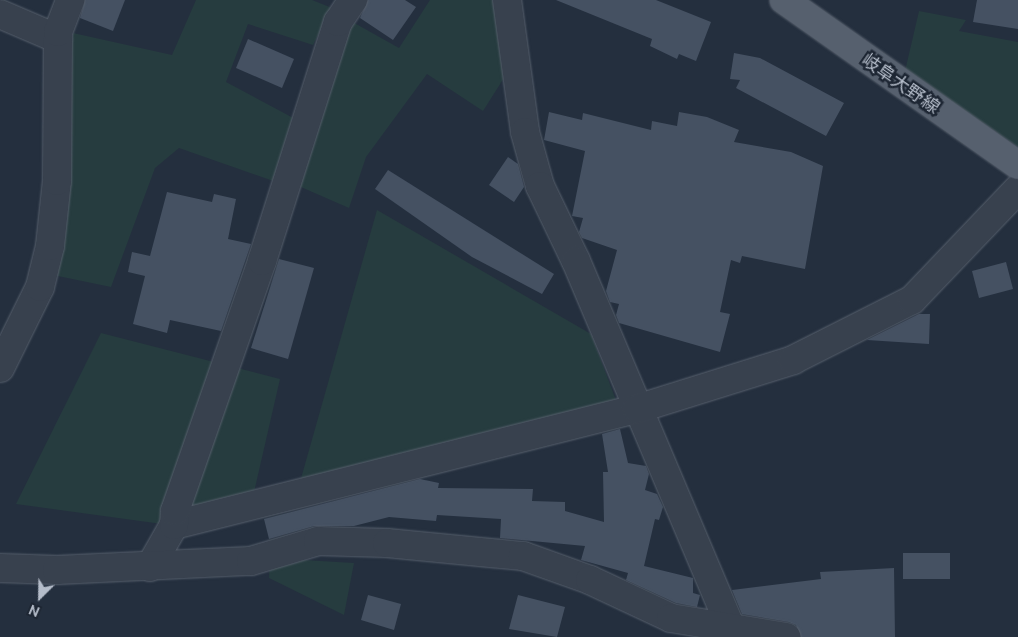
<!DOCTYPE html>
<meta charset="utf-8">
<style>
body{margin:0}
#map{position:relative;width:1018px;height:637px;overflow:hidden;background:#242f3e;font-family:Ubuntu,"Noto Sans JP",sans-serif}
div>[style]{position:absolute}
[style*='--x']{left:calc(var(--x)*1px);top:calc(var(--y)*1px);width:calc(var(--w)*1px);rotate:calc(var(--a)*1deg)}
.green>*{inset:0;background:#263c3f}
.building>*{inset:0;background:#455162}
.roads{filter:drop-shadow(0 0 1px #565f6c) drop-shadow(0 0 1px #565f6c)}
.minor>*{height:28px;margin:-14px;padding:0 14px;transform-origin:14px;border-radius:14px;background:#38414e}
.major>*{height:28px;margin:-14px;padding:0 14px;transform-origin:14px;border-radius:14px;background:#56606e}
span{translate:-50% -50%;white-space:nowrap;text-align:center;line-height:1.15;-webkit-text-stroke:5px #1d2633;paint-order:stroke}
.street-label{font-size:18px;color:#b4bcc9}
.north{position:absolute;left:15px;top:572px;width:50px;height:50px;-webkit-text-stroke:4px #1d2633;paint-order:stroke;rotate:203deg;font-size:14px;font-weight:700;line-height:20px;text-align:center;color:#b4bcc9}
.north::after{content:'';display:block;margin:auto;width:18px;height:22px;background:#b4bcc9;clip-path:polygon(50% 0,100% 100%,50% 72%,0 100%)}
</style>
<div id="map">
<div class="green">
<i style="clip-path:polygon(196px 0,312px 0,332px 8px,313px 45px,248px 24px,226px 82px,297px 120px,279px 183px,179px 148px,155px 168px,111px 287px,53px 275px,73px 33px,172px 55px)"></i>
<i style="clip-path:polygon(430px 0,502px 0,509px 70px,483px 111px,427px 74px,366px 157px,349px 208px,294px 184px,349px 20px,399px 48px)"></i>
<i style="clip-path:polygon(919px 11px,966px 20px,959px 31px,1018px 42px,1018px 147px,905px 71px)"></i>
<i style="clip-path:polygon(377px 210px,591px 334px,620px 411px,298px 489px)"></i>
<i style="clip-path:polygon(101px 333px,280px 379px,252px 501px,162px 524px,16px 504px)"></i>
<i style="clip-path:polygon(270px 558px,354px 563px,344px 615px,269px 578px)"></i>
</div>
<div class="building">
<i style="clip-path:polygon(85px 0,125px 0,113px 31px,80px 18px)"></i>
<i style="clip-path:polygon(368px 0,405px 0,416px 7px,393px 40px,360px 18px)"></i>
<i style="clip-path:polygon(556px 0,656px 0,711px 22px,696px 61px,679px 54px,677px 59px,650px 46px,652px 39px)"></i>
<i style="clip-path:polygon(977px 0,1018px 0,1018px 29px,973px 22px)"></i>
<i style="clip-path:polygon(248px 39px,294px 59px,282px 88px,236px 68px)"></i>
<i style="clip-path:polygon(734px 53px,760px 58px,844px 103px,826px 136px,736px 88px,740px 80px,730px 79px)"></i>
<i style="clip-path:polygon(549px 112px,582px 120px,583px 113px,651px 130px,652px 121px,677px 126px,679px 112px,707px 117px,739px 130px,734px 142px,791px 152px,823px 166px,805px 269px,742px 256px,740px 263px,731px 260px,720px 312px,730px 314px,720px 352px,619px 323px,616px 315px,619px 304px,610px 302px,606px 291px,617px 250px,582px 238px,579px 232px,583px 218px,572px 216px,585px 151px,544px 140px)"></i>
<i style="clip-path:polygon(508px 157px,518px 164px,524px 187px,514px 202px,489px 185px)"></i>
<i style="clip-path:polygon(388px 170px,554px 274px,542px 294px,472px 257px,375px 189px)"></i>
<i style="clip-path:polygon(167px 192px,212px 202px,214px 194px,236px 199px,228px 239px,251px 244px,221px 331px,170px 320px,167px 333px,133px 324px,145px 276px,128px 272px,132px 252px,150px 256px)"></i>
<i style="clip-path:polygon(279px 259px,314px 268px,288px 359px,251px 348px)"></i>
<i style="clip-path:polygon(1006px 262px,1013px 289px,979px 298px,972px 271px)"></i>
<i style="clip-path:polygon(919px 314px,930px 314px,929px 344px,867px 340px)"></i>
<i style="clip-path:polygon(620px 429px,628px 463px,646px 466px,649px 474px,645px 490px,657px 494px,663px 507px,659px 520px,655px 519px,644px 566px,693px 578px,693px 593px,700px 595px,697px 607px,676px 603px,626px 580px,628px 573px,581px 560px,585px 546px,500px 538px,501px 519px,437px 515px,436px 521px,389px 517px,354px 526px,314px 526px,269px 539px,264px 519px,420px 479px,439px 483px,438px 488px,533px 489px,532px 501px,565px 502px,565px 511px,604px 522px,603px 472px,608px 472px,602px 434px)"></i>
<i style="clip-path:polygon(903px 553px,950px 553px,950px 579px,903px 579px)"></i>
<i style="clip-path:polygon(894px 568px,895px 637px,801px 637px,796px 625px,789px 622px,742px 614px,732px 590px,821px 579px,820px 572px)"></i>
<i style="clip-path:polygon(368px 595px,401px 604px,394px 630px,361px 620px)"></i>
<i style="clip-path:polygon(518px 595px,565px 607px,557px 637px,509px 629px)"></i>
</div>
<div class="roads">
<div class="minor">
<i style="--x:507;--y:0;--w:133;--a:82.2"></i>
<i style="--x:525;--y:132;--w:56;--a:74.5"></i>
<i style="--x:540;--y:186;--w:83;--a:64.4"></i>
<i style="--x:576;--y:261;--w:408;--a:67.1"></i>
<i style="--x:0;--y:14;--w:63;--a:23.3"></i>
<i style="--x:0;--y:368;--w:90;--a:-63.7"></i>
<i style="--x:40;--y:287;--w:42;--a:-76.3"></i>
<i style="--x:50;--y:246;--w:65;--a:-83.9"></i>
<i style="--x:57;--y:181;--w:149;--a:-89.6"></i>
<i style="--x:58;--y:32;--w:34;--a:-69"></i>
<i style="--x:174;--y:525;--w:477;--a:-14.1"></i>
<i style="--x:637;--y:409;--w:164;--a:-17.4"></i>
<i style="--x:793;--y:360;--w:133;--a:-26.8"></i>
<i style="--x:912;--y:300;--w:153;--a:-46.3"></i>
<i style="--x:150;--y:567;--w:48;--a:-60.3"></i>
<i style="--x:174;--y:525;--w:14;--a:-86"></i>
<i style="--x:175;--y:511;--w:265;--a:-70.8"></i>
<i style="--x:262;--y:261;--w:251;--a:-72.4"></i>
<i style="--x:338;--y:22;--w:27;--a:-56"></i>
<i style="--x:0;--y:568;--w:57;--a:2"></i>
<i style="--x:57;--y:570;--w:194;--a:-2.7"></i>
<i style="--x:251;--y:561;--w:70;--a:-16.6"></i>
<i style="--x:318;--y:541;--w:69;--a:1.7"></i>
<i style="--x:387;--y:543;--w:137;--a:5.5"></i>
<i style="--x:523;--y:556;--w:71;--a:19.7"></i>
<i style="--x:590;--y:580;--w:89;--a:25.1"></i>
<i style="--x:671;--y:618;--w:117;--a:9.4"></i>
</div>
<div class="major">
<i style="--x:784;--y:0;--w:286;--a:35.2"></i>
</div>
</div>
<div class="street-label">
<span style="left:901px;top:83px;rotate:35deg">岐阜大野線</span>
</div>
<div class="north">N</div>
</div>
